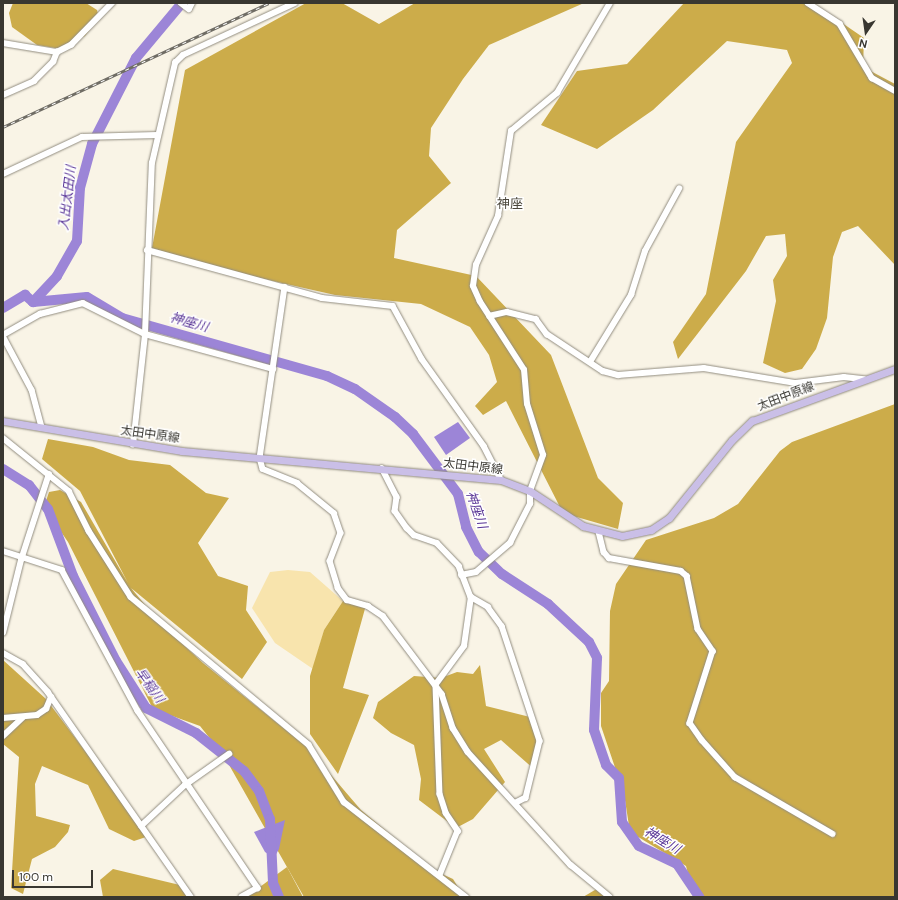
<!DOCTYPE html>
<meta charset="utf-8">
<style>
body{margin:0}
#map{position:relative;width:898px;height:900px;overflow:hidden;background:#f9f4e6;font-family:"DM Sans","Noto Sans JP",sans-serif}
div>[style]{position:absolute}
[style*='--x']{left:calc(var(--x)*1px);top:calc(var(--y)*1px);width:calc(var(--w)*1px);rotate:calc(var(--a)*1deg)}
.green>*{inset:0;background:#f8e4ad}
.forest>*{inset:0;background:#ccac4a}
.water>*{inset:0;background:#9c85d7}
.river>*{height:10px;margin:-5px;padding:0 5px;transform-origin:5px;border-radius:5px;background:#9c85d7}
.roads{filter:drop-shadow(0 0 1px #928d80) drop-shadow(0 0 1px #928d80)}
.minor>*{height:5.5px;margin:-2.75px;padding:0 2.75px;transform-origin:2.75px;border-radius:2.75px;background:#fff}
.major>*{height:7px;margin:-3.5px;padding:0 3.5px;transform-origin:3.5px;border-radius:3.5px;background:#cabfe7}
.rail>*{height:3px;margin-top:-1.5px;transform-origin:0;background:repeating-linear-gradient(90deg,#fff 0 4.5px,#706d65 0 9px);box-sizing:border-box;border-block:1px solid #706d65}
span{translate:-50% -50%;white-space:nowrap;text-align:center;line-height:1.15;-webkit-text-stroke:3px #fff;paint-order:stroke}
.street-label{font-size:12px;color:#393731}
.water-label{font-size:13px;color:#593596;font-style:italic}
.neighbourhood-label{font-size:13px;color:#4b473c}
.frame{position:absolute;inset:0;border:4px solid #393731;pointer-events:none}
.north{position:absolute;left:846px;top:12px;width:40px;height:40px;-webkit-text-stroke:3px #fff;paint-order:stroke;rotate:193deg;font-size:11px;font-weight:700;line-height:16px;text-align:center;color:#393731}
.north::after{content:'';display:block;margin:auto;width:14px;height:18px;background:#393731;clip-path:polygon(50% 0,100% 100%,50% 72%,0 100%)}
.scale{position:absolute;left:12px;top:870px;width:81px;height:18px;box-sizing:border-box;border:2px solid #393731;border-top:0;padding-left:5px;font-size:12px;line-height:14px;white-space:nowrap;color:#393731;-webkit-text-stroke:3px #fff;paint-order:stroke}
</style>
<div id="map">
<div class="green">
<i style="clip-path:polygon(288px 570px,310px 572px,343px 601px,324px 630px,313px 669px,275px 643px,252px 608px,270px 572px)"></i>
</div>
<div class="forest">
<i style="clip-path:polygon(13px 3px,86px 3px,97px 10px,99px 18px,85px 36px,61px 49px,37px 45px,12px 27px,9px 13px)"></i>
<i style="clip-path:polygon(306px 3px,342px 3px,379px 24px,415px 3px,584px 3px,489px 45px,463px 79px,431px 128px,429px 156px,451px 183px,397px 230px,394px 258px,476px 276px,551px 355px,598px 478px,623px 503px,618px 529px,563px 513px,506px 401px,483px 415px,475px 406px,497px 382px,489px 355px,470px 327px,421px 304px,335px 295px,211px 267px,152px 248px,185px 70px)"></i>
<i style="clip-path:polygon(684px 3px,813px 3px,864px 38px,863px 67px,895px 84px,895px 265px,858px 226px,842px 232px,833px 257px,827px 318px,816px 349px,802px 369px,785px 373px,763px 363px,776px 301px,773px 280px,787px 256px,785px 234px,766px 236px,746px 271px,678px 359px,673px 342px,706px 294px,736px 142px,792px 63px,787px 50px,727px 41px,653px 110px,597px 149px,541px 125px,577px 71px,627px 64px)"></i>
<i style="clip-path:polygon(895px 404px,895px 897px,694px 897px,686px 866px,630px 832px,624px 794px,601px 726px,601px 693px,609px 681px,610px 611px,616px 584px,646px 540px,714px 518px,738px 504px,780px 451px,792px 442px)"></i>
<i style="clip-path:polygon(48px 439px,93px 447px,129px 460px,170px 465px,206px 493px,229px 498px,198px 543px,218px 576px,248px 586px,246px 610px,267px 642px,242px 679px,131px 588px,161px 624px,203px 663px,308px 748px,361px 810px,433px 870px,453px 879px,464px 897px,304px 897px,224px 756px,200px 726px,153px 709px,68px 542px,44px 507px,49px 492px,60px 490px,81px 502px,128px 583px,80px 491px,42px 459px)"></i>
<i style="clip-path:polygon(343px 601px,366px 605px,343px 688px,369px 695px,338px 774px,310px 734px,310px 676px,324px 630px)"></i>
<i style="clip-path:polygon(3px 660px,46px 699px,149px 836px,134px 841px,109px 829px,88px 785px,42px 766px,35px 784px,36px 816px,70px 825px,68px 832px,55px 847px,32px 859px,23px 894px,11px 888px,19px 757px,3px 744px)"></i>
<i style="clip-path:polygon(480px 665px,486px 706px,530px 717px,540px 741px,535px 770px,501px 740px,484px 749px,505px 782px,473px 819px,456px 828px,419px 800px,421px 779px,414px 745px,391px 733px,373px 718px,378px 702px,414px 676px,441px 678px,457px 672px,473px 674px)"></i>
<i style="clip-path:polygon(287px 867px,303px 897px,246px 897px)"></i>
<i style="clip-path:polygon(113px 869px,184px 886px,191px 897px,103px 897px,100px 880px)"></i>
<i style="clip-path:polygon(600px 887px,610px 897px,583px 897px)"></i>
</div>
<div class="water">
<i style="clip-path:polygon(458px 422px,470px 438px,446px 455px,434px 437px)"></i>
<i style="clip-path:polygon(285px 820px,279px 849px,274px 858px,265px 852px,254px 832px)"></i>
</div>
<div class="river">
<i style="--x:33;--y:302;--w:54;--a:-5.3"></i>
<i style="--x:87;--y:297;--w:41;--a:31"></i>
<i style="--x:122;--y:318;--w:213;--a:15.8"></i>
<i style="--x:327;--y:376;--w:31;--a:25"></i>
<i style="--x:355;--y:389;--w:49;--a:35"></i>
<i style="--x:395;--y:417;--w:25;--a:43"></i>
<i style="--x:413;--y:434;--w:75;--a:53.1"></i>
<i style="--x:458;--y:494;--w:34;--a:76"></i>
<i style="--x:466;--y:527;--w:28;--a:63"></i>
<i style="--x:479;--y:552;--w:32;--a:44"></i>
<i style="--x:502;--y:574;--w:55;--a:33.1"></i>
<i style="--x:548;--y:604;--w:56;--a:42.8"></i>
<i style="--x:589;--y:642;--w:18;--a:63"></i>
<i style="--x:597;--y:658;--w:72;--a:92.4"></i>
<i style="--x:594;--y:730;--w:37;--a:71"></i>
<i style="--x:606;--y:765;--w:18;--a:45"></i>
<i style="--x:619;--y:778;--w:44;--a:86.1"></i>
<i style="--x:622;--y:822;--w:29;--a:55"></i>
<i style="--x:639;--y:846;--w:42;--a:25.3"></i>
<i style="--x:677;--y:864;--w:40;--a:56"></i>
<i style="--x:33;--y:302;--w:35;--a:-47"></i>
<i style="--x:57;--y:276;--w:40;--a:-60.3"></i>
<i style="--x:77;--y:241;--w:53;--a:-86.8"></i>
<i style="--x:80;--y:188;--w:46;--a:-74.7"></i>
<i style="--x:92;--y:144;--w:97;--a:-62.9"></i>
<i style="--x:136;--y:58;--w:72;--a:-50.1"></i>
<i style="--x:3;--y:308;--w:26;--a:-31"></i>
<i style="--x:25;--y:295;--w:11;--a:41"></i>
<i style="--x:3;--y:469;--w:31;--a:32"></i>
<i style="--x:29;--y:485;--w:31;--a:52"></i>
<i style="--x:48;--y:509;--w:72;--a:69.5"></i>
<i style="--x:73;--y:576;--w:95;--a:63.2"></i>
<i style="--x:116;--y:661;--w:56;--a:57.4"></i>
<i style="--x:146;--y:708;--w:56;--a:26.6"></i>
<i style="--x:196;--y:733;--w:61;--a:38.4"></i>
<i style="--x:244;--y:771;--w:25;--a:53"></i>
<i style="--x:259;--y:791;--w:30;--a:69"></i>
<i style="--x:270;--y:819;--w:64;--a:87.3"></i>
<i style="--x:273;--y:883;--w:15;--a:67"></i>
</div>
<div class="roads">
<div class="minor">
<i style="--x:181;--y:3;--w:10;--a:37"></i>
<i style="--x:189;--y:9;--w:7;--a:-63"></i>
<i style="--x:808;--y:3;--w:38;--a:33"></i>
<i style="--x:840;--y:24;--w:63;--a:59.3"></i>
<i style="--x:872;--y:78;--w:26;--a:29"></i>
<i style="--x:3;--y:43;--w:55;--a:9.5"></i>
<i style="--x:57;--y:52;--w:16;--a:-27"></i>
<i style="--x:71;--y:45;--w:59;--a:-45.7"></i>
<i style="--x:3;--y:95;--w:34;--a:-24"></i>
<i style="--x:34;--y:81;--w:27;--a:-45"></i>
<i style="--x:53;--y:62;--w:11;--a:-68"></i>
<i style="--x:3;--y:174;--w:87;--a:-25.1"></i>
<i style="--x:82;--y:137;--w:75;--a:-1.5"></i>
<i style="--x:147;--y:250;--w:181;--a:15.3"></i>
<i style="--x:322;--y:298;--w:71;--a:6.4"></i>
<i style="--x:393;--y:306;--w:60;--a:61.3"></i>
<i style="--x:422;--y:359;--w:107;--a:54.5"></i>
<i style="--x:484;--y:446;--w:38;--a:63"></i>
<i style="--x:285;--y:287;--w:173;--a:98.3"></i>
<i style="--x:260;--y:458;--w:11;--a:75"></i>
<i style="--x:263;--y:469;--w:37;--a:22"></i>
<i style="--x:297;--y:483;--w:48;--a:39"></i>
<i style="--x:334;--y:513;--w:21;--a:71"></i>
<i style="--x:341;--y:533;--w:30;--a:111"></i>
<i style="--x:330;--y:561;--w:28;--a:73"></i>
<i style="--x:338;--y:588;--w:15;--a:53"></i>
<i style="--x:347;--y:600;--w:22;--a:16"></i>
<i style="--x:368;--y:606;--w:18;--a:34"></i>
<i style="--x:383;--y:616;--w:98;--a:52.9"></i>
<i style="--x:442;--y:694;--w:36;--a:72"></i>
<i style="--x:453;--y:728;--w:28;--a:58"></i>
<i style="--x:468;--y:752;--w:153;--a:47.7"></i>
<i style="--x:571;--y:865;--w:50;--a:39.4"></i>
<i style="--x:489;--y:316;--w:18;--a:-13"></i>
<i style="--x:507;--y:312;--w:30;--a:14"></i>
<i style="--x:536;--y:319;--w:19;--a:54"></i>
<i style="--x:547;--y:334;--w:67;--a:33.5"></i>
<i style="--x:603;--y:371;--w:16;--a:15"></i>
<i style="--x:618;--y:375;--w:86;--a:-4.7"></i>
<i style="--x:704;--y:368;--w:93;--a:9.3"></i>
<i style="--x:796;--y:383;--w:48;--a:-7.1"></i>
<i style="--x:844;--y:377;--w:20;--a:6"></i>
<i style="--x:3;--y:335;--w:43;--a:-29.6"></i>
<i style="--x:40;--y:314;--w:44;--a:-14.3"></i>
<i style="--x:83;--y:303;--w:69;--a:26.6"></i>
<i style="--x:145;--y:334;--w:133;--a:15.3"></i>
<i style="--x:3;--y:336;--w:61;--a:61.8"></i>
<i style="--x:32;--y:390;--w:38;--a:75"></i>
<i style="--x:590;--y:362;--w:79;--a:-58.5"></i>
<i style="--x:631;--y:295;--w:46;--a:-72.3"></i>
<i style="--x:645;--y:251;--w:71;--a:-61.3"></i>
<i style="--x:3;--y:438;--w:85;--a:38.8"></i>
<i style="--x:69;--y:491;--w:45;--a:63.4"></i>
<i style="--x:89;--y:531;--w:78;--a:57.5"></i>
<i style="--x:131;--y:597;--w:231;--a:39.7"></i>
<i style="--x:309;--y:745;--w:67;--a:58.4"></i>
<i style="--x:344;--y:802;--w:155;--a:37.9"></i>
<i style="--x:133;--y:445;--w:112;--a:-83.8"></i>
<i style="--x:145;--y:334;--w:171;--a:-87.7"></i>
<i style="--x:152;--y:163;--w:103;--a:-77"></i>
<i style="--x:175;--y:63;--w:11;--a:-45"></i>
<i style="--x:183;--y:55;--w:123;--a:-24.9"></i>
<i style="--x:382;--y:468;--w:33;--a:63"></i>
<i style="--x:397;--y:497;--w:14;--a:98"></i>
<i style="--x:395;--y:511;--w:21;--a:55"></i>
<i style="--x:407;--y:528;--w:10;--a:45"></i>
<i style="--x:414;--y:535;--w:24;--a:19"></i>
<i style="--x:437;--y:543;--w:32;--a:46"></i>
<i style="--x:459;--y:566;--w:33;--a:69"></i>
<i style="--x:471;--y:597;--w:20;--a:30"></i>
<i style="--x:488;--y:607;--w:24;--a:54"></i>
<i style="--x:502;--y:626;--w:121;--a:71.7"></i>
<i style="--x:540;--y:741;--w:59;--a:103.8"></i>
<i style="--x:526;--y:798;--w:11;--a:153"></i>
<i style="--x:599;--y:532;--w:21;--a:76"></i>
<i style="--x:604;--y:552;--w:8;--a:50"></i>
<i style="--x:609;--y:558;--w:73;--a:10.2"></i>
<i style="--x:681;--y:571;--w:8;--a:40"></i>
<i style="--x:687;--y:576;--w:54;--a:78.3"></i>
<i style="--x:698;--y:629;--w:27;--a:56"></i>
<i style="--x:713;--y:651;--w:76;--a:107.7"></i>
<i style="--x:690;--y:723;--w:21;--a:55"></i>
<i style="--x:702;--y:740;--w:50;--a:48.3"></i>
<i style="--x:735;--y:777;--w:113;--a:30.2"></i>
<i style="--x:3;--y:551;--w:62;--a:17.9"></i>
<i style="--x:62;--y:570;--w:160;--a:61.7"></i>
<i style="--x:138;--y:711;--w:214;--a:55.9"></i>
<i style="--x:258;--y:888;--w:18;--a:151"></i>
<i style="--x:461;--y:575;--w:15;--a:-11"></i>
<i style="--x:476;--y:572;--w:45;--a:-40.5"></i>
<i style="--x:510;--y:543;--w:44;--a:-62.9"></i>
<i style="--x:530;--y:504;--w:13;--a:-90"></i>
<i style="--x:530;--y:491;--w:38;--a:-70"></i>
<i style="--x:543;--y:455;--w:53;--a:-107.4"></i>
<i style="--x:527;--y:404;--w:34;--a:-95"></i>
<i style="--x:524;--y:370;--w:81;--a:-122.9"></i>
<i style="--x:480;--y:302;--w:17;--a:-114"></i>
<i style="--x:473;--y:286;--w:21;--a:-82"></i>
<i style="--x:476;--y:265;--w:54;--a:-65.8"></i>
<i style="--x:498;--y:216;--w:86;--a:-81.3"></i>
<i style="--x:511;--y:131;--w:60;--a:-39.6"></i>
<i style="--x:557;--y:93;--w:104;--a:-59.5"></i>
<i style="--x:3;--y:633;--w:75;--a:-76.1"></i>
<i style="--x:21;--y:560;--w:90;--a:-72"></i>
<i style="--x:3;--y:653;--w:23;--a:29"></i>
<i style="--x:23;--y:664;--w:38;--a:48"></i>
<i style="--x:48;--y:692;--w:250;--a:55.1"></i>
<i style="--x:436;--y:684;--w:47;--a:-53.6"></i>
<i style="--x:464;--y:646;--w:49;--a:-81.9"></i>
<i style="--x:436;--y:686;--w:108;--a:87.9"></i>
<i style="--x:440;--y:794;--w:20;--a:72"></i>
<i style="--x:446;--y:813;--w:22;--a:56"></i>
<i style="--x:458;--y:831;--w:48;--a:112.2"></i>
<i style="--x:3;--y:718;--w:34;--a:-5"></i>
<i style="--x:37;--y:715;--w:11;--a:-34"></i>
<i style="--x:46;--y:709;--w:13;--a:-67"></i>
<i style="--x:3;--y:736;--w:26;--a:-43"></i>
<i style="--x:141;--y:826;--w:60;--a:-43"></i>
<i style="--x:185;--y:785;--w:54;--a:-35.2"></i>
</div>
<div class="major">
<i style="--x:3;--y:421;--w:181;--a:9.5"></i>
<i style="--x:182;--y:451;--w:320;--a:5.2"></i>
<i style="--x:501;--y:480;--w:31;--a:21"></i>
<i style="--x:530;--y:491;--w:64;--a:33.4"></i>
<i style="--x:583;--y:526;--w:40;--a:14.4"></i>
<i style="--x:622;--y:536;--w:30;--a:-12"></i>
<i style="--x:651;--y:530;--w:22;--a:-34"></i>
<i style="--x:669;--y:518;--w:100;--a:-51.1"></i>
<i style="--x:732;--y:440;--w:28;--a:-44"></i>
<i style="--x:752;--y:421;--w:152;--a:-20"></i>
</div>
</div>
<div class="rail">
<i style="--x:3;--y:127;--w:293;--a:-25"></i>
</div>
<div class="street-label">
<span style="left:786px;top:397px;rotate:-21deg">太田中原線</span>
<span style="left:150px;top:435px;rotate:8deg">太田中原線</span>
<span style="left:473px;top:467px;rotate:7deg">太田中原線</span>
</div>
<div class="water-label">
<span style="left:68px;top:198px;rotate:-83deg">入出太田川</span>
<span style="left:189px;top:323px;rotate:16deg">神座川</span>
<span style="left:476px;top:510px;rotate:71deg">神座川</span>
<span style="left:149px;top:686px;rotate:54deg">早稲川</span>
<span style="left:662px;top:841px;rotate:31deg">神座川</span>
</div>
<div class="neighbourhood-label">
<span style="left:510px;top:204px">神座</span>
</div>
<div class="frame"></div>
<div class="north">N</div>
<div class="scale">100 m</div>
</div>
